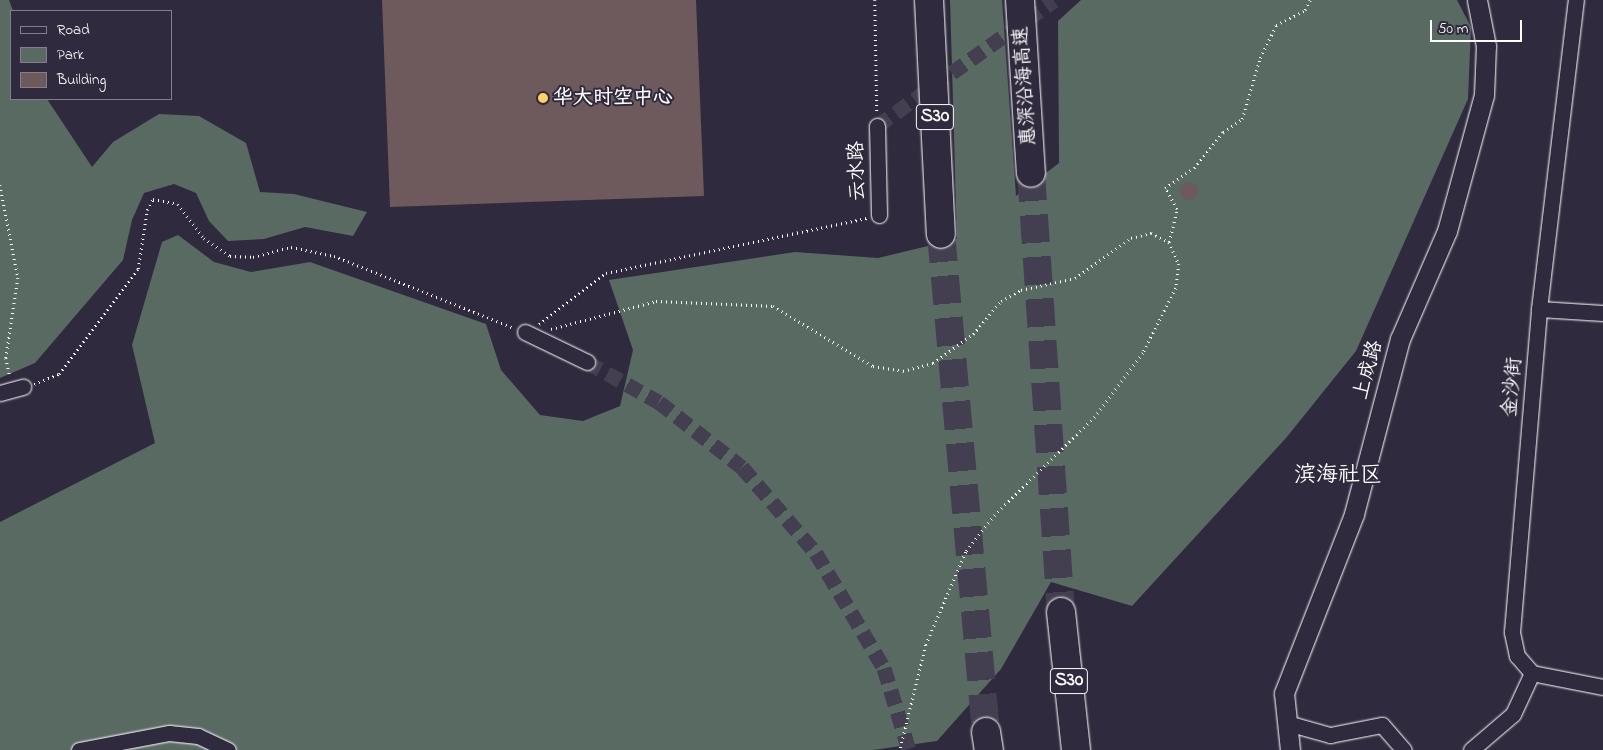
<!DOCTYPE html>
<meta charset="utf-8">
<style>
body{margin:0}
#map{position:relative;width:1603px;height:750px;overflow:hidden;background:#2f2a3d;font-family:"Indie Flower","LXGW WenKai TC",sans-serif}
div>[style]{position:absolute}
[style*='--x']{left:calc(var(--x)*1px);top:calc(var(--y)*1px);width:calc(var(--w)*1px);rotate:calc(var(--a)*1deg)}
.green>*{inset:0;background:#586a62}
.building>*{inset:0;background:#6e595c}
.round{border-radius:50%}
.minor-tunnel>*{height:15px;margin-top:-7.5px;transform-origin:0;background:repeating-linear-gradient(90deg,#443f50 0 15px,transparent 0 23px)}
.motorway-tunnel>*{height:28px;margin-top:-14px;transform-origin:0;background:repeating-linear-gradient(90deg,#443f50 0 28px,transparent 0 42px)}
.path>*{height:2.5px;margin-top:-1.25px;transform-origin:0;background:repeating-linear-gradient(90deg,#fff 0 1px,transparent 0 5px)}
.roads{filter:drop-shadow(0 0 1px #fff) drop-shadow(0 0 1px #fff)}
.minor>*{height:15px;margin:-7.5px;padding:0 7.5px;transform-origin:7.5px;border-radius:7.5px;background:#2f2a3d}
.tertiary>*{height:19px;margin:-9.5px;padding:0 9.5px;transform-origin:9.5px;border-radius:9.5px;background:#2f2a3d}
.motorway>*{height:28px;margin:-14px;padding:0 14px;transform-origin:14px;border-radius:14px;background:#2f2a3d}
.dots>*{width:14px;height:14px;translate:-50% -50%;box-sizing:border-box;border:2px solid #2f2a3d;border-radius:50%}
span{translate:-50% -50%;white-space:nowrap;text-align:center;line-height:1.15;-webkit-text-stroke:4px #2f2a3d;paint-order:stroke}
.shield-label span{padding:1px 4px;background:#2f2a3d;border:1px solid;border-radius:4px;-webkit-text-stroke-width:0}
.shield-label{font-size:19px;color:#fff;font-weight:700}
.street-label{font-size:20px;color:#fff}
.poi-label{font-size:20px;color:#fff;font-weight:700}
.left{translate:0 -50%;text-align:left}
.quarter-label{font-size:22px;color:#fff}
.legend{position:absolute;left:10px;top:10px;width:162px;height:90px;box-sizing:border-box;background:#2f2a3d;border:1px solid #827f8b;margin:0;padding:6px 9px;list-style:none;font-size:15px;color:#fff}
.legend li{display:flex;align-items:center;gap:10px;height:25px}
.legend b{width:25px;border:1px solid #827f8b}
.scale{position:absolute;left:1430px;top:20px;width:92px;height:22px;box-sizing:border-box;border:2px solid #fff;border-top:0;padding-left:6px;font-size:15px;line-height:18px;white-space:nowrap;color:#fff;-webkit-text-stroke:4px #2f2a3d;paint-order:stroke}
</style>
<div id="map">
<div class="green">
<i style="clip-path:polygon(0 0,9px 0,13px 11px,11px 99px,47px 99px,92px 167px,113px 142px,159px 114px,199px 116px,246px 143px,260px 192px,294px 194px,367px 212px,353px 236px,305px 227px,264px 239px,228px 241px,209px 221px,196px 193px,174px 184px,144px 193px,132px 220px,123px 260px,35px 363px,0 378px)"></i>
<i style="clip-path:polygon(950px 0,1002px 0,1016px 196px,1059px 163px,1058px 21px,1081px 0,1457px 0,1471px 27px,1468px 99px,1356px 351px,1286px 438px,1132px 606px,1051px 582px,1001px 669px,937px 741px,873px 750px,0 750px,0 522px,155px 443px,132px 345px,162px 242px,178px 235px,214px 262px,251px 272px,310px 262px,486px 324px,501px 370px,540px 415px,583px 421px,620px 406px,633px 350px,609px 280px,795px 252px,878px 258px,957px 239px)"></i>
</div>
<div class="building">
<i style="clip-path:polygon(382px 0,696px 0,704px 196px,390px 207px)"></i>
<i class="round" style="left:1180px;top:182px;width:18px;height:18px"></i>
</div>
<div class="minor-tunnel">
<i style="--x:877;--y:126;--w:217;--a:-35.4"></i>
<i style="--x:587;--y:362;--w:82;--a:29.1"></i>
<i style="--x:659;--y:402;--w:105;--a:38.1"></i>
<i style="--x:742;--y:467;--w:113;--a:49.3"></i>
<i style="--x:816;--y:553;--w:134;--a:59.4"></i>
<i style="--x:884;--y:668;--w:86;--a:73"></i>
</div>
<div class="motorway-tunnel">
<i style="--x:1031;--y:173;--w:440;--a:86.1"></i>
<i style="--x:941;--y:234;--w:500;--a:84.84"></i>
</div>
<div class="path">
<i style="--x:875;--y:0;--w:113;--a:89"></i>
<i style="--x:0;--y:185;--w:95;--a:79"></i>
<i style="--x:18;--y:278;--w:81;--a:98.5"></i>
<i style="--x:6;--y:358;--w:19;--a:78"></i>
<i style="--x:1169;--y:242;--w:34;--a:-76"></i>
<i style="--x:1177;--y:209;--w:24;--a:-120"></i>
<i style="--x:1165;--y:188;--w:35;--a:-35"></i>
<i style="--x:1194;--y:168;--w:46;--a:-51.1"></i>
<i style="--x:1223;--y:132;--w:23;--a:-34"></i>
<i style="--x:1242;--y:119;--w:64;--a:-73.6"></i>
<i style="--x:1260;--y:58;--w:37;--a:-64"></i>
<i style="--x:1276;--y:25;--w:33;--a:-27"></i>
<i style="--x:1305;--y:10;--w:11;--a:-63"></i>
<i style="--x:539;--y:324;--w:84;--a:-37.3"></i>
<i style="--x:606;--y:273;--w:268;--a:-11.9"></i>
<i style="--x:551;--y:329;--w:109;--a:-14.9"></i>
<i style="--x:656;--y:301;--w:117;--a:2.4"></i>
<i style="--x:773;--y:306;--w:117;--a:31"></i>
<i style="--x:873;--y:366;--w:30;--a:9"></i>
<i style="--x:903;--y:371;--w:31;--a:-15"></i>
<i style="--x:933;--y:363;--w:49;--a:-35.9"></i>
<i style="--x:973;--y:334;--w:43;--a:-49.7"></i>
<i style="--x:1001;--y:301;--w:23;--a:-29"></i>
<i style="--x:1021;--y:290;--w:55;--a:-12.5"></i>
<i style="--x:1075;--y:278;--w:69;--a:-35.5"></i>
<i style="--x:1131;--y:238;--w:21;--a:-14"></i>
<i style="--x:1151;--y:233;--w:20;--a:27"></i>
<i style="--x:1169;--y:242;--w:24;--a:66"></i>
<i style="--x:1179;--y:264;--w:24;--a:97"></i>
<i style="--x:1176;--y:288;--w:73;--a:116.9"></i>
<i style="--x:1143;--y:353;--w:80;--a:126.9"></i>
<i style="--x:1095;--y:417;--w:140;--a:135.6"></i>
<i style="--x:995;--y:515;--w:47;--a:128.1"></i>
<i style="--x:966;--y:552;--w:101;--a:113.3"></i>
<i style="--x:926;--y:645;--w:108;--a:103.9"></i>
<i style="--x:34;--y:384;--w:27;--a:-22"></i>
<i style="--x:59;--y:374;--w:131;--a:-53"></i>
<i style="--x:138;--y:269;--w:60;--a:-81.3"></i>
<i style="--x:147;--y:210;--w:13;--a:-61"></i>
<i style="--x:153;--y:199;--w:25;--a:11"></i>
<i style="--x:178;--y:204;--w:43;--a:52.6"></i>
<i style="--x:204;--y:238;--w:32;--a:35"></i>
<i style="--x:230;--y:256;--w:23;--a:2"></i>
<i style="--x:253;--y:257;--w:39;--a:-15"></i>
<i style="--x:291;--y:247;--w:44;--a:11.8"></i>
<i style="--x:334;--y:256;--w:194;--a:21.8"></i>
</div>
<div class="roads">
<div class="minor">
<i style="--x:877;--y:126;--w:89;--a:88.7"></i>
<i style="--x:1539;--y:309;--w:64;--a:3.6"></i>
<i style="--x:525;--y:332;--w:69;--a:25.8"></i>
<i style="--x:0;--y:393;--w:24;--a:-15"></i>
<i style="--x:1532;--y:673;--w:23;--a:-131"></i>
<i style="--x:1517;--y:656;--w:25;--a:-102"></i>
<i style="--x:1512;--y:632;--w:324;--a:-85.2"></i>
<i style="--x:1539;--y:309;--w:311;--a:-83.2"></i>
<i style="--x:1532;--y:673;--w:72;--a:11.2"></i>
<i style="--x:1287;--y:723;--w:45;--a:15.6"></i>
<i style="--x:1330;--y:735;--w:53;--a:-10.9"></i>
<i style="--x:1382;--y:725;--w:33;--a:49"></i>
<i style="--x:79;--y:750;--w:92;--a:-10.7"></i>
<i style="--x:169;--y:733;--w:29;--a:6"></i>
<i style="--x:198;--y:736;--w:33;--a:25"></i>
<i style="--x:1471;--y:750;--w:55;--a:-40.6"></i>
<i style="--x:1513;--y:714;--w:45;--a:-65.1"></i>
</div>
<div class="tertiary">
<i style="--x:1290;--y:750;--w:57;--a:-96"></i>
<i style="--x:1284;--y:693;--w:192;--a:-68.6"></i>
<i style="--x:1354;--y:514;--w:181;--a:-75.3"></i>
<i style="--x:1400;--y:339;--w:118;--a:-66.5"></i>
<i style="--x:1447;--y:231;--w:141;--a:-74.8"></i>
<i style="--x:1484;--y:95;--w:49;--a:-87.7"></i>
<i style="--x:1486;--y:46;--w:47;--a:-101.1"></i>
</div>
<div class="motorway">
<i style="--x:929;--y:0;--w:234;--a:87.1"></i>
<i style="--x:1020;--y:0;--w:173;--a:86.4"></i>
<i style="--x:1061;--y:612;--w:139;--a:83.8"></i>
<i style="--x:986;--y:732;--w:18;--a:81"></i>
</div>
</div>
<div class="dots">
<i style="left:543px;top:98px;background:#ffd166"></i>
</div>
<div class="shield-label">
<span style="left:935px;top:117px">S30</span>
<span style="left:1069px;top:681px">S30</span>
</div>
<div class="street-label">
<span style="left:1026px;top:86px;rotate:-94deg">惠深沿海高速</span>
<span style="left:858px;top:171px;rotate:-92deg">云水路</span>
<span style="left:1369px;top:370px;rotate:-75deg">上成路</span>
<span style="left:1513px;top:387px;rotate:-85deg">金沙街</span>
</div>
<div class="poi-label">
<span class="left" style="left:553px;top:98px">华大时空中心</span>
</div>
<div class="quarter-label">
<span style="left:1338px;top:477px">滨海社区</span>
</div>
<ul class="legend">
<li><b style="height:6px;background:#2f2a3d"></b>Road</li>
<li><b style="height:14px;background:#586a62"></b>Park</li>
<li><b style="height:14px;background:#6e595c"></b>Building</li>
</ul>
<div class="scale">50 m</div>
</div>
